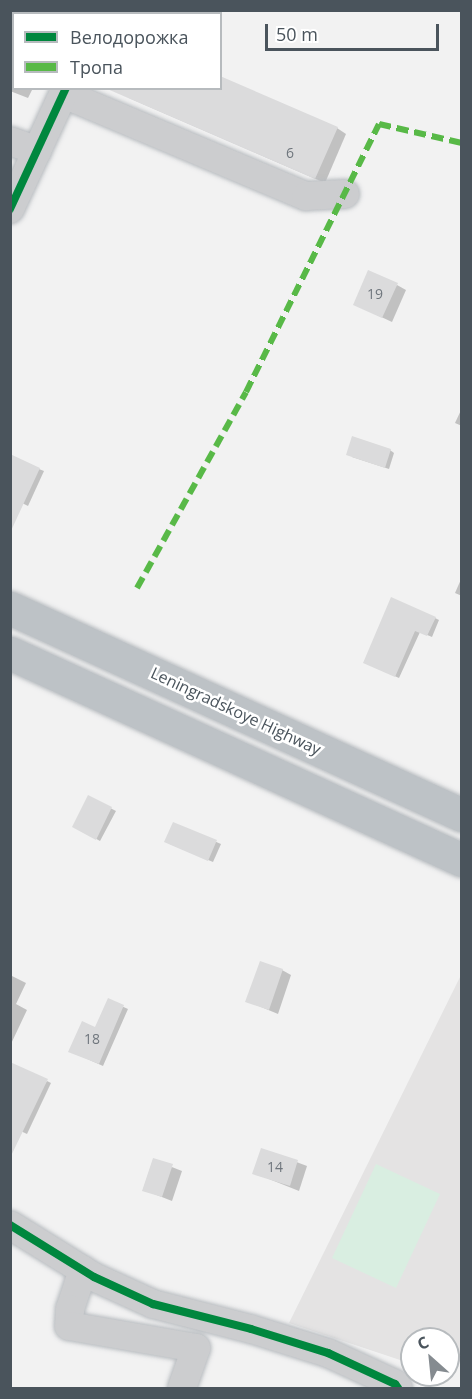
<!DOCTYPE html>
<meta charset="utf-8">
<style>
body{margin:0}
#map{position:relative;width:472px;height:1399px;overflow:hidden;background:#f2f2f2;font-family:"Open Sans",sans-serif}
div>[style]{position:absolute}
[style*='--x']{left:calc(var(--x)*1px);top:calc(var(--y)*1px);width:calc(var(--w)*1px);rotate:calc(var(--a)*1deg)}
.education>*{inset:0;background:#e4e3e3}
.green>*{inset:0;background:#d9eee1}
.shadow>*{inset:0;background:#0003}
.building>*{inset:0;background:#dbdbdc}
.roads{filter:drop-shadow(0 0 2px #b8bcc0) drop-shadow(0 0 2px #b8bcc0)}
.minor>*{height:28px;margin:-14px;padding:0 14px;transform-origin:14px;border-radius:14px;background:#cccdcf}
.highway>*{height:33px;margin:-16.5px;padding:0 16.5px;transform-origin:16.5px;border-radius:16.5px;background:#bdc2c6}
.quiet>*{height:6px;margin-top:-3px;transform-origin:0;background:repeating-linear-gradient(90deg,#58b947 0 12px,transparent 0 18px)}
.cycleway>*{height:8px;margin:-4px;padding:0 4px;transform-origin:4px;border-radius:4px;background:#00873e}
span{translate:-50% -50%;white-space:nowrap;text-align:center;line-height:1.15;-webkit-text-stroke:5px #fff;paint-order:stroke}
.number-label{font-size:14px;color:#6f767d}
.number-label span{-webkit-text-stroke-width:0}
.street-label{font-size:16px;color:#4a545c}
.frame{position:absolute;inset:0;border:12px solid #4a545c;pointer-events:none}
.legend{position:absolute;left:12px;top:12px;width:210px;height:78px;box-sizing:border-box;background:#fff;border:2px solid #b7bbbe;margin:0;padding:8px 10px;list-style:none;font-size:18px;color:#4a545c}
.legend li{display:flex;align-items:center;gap:12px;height:30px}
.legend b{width:30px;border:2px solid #b7bbbe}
.north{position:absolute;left:400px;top:1327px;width:60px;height:60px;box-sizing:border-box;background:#fff;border:2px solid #b7bbbe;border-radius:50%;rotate:333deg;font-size:16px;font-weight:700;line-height:24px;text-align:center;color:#4a545c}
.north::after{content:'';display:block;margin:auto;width:21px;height:27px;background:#858b90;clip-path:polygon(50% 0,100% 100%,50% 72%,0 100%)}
.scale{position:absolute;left:265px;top:24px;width:174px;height:27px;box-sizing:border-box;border:3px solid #4a545c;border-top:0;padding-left:8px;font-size:18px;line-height:21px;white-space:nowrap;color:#4a545c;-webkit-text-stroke:4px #fff;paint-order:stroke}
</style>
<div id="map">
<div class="education">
<i style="clip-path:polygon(461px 975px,462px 1356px,451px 1378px,444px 1375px,448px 1375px,448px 1339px,412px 1339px,412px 1364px,289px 1323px)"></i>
</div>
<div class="green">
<i style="clip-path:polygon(376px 1164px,440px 1194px,396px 1288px,332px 1258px)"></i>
</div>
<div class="shadow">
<i style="clip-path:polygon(14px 39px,14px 88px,33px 88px,28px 98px,10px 91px,10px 46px)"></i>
<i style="clip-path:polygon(129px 98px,337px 128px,346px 134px,325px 183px)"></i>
<i style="clip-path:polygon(397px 285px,406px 290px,392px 322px,364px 309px)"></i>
<i style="clip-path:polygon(462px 408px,462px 426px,455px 423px)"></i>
<i style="clip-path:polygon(390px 450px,394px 453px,389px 469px,352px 457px)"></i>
<i style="clip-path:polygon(39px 469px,44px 471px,28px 506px,10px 497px)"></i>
<i style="clip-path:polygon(462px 577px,462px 596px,455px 593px)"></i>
<i style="clip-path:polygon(435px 618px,439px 620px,432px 637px,420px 632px,399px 678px,365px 663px)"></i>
<i style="clip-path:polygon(89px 797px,116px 811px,100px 841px,74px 826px)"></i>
<i style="clip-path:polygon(174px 824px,221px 844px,213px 862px,170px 844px)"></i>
<i style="clip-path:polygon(282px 970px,291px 975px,278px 1014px,247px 1001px)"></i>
<i style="clip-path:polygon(10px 975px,26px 983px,16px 1004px,27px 1010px,10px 1046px)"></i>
<i style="clip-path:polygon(108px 1000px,128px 1009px,103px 1066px,74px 1053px,96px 1029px)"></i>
<i style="clip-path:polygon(47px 1081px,51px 1083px,27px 1134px,10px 1126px)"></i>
<i style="clip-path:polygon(262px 1149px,307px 1166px,299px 1191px,254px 1173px)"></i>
<i style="clip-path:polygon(154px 1160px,182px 1171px,172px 1201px,144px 1190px)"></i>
</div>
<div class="building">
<i style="clip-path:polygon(220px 76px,338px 127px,315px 179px,105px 88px,220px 88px)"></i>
<i style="clip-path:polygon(368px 270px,398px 283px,382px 318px,353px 305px)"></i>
<i style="clip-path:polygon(352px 436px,391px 449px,385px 468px,346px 455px)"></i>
<i style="clip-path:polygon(10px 454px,40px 468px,10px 533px)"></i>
<i style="clip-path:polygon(391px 597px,436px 617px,427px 636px,415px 631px,395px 677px,363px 663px)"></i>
<i style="clip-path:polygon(88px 795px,112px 807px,96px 840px,72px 827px)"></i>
<i style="clip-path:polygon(173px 822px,217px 840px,208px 861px,164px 842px)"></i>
<i style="clip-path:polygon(260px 961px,283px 969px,269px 1010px,245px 1002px)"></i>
<i style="clip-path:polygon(108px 998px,124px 1005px,99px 1064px,68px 1052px,82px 1021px,95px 1027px)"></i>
<i style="clip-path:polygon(10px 1062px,48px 1079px,10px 1158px)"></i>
<i style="clip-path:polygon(261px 1148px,298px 1160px,290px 1186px,252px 1174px)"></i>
<i style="clip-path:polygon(153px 1158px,173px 1164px,162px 1197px,142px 1191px)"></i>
</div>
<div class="roads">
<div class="minor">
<i style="--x:99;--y:14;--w:4;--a:-76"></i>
<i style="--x:64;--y:94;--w:263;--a:22.9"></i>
<i style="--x:306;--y:196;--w:39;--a:-3"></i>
<i style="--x:10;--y:141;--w:29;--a:20"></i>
<i style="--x:10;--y:209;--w:133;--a:-65.2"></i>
<i style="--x:10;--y:1225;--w:99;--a:31.8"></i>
<i style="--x:94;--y:1277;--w:65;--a:24.6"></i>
<i style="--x:153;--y:1304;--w:101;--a:14.3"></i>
<i style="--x:251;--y:1329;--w:81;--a:17.3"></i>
<i style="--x:328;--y:1353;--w:74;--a:24.8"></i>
<i style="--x:395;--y:1384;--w:5;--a:53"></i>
<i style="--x:83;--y:1270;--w:41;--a:108.4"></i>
<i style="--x:70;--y:1309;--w:17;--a:93"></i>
<i style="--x:69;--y:1326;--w:129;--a:9.8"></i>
<i style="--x:196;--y:1348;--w:42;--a:109.3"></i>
</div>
<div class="highway">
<i style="--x:10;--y:608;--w:497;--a:24.6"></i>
<i style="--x:10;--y:653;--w:497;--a:24.6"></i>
</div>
</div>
<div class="quiet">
<i style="--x:137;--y:588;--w:224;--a:-60.9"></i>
<i style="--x:246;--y:392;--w:299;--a:-63.6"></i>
<i style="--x:379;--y:124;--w:85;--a:12.9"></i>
</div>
<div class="cycleway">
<i style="--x:10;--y:209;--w:133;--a:-65.2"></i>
<i style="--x:10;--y:1225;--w:99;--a:31.8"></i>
<i style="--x:94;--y:1277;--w:65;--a:24.6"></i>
<i style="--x:153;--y:1304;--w:101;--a:14.3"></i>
<i style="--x:251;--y:1329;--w:81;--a:17.3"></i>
<i style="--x:328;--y:1353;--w:74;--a:24.8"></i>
<i style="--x:395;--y:1384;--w:5;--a:53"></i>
</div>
<div class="number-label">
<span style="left:290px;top:153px">6</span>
<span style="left:375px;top:294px">19</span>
<span style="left:92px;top:1039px">18</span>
<span style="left:275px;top:1167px">14</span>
</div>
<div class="street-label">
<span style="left:236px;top:711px;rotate:25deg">Leningradskoye Highway</span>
</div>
<div class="frame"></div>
<ul class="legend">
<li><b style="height:8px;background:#00873e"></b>Велодорожка</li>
<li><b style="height:8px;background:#58b947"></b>Тропа</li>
</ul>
<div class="north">С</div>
<div class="scale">50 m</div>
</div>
